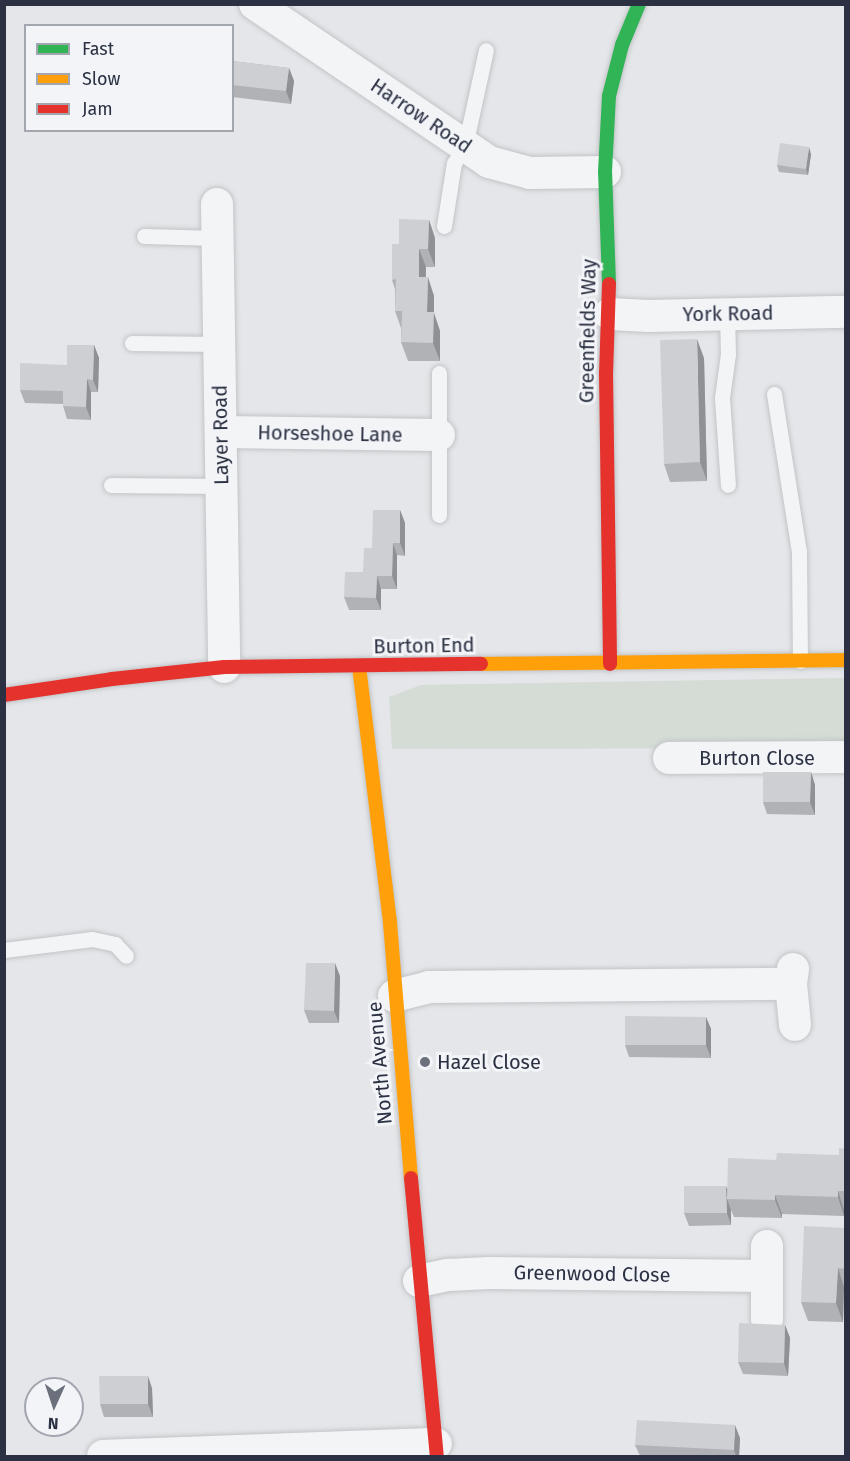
<!DOCTYPE html>
<style>
body{margin:0}
#map{position:relative;width:850px;height:1461px;overflow:hidden;background:#e4e6e9;font-family:"Fira Sans",sans-serif}
div>[style]{position:absolute}
[style*='--x']{left:calc(var(--x)*1px);top:calc(var(--y)*1px);width:calc(var(--w)*1px);rotate:calc(var(--a)*1deg)}
.green>*{inset:0;background:#d4dcd5}
.roads{filter:drop-shadow(0 0 2px #c2c4c7) drop-shadow(0 0 2px #c2c4c7)}
.lane>*{height:15px;margin:-7.5px;padding:0 7.5px;transform-origin:7.5px;border-radius:7.5px;background:#f3f4f6}
.street>*{height:32px;margin:-16px;padding:0 16px;transform-origin:16px;border-radius:16px;background:#f3f4f6}
.fast>*{height:14px;margin:-7px;padding:0 7px;transform-origin:7px;border-radius:7px;background:#30b455}
.slow>*{height:14px;margin:-7px;padding:0 7px;transform-origin:7px;border-radius:7px;background:#ff9f0a}
.jam>*{height:14px;margin:-7px;padding:0 7px;transform-origin:7px;border-radius:7px;background:#e5322d}
.wall>*{inset:0;background:#b1b2b5}
.shaded-wall>*{inset:0;background:#909194}
.building>*{inset:0;background:#cecfd3}
.dots>*{width:16px;height:16px;translate:-50% -50%;box-sizing:border-box;border:3px solid #f2f4f8;border-radius:50%}
span{translate:-50% -50%;white-space:nowrap;text-align:center;line-height:1.15;-webkit-text-stroke:6px #f2f4f8;paint-order:stroke}
.street-label{font-size:20px;color:#2b3142}
.poi-label{font-size:20px;color:#2b3142}
.left{translate:0 -50%;text-align:left}
.frame{position:absolute;inset:0;border:6px solid #2b3142;pointer-events:none}
.legend{position:absolute;left:24px;top:24px;width:210px;height:108px;box-sizing:border-box;background:#f2f4f8;border:2px solid #a2a6af;margin:0;padding:8px 10px;list-style:none;font-size:18px;color:#2b3142}
.legend li{display:flex;align-items:center;gap:12px;height:30px}
.legend b{width:30px;border:2px solid #a2a6af}
.north{position:absolute;left:24px;top:1377px;width:60px;height:60px;box-sizing:border-box;background:#f2f4f8;border:2px solid #a2a6af;border-radius:50%;rotate:183deg;font-size:16px;font-weight:700;line-height:24px;text-align:center;color:#2b3142}
.north::after{content:'';display:block;margin:auto;width:21px;height:27px;background:#6c707c;clip-path:polygon(50% 0,100% 100%,50% 72%,0 100%)}
</style>
<div id="map">
<div class="green">
<i style="clip-path:polygon(845px 678px,845px 748px,392px 749px,389px 697px,421px 685px)"></i>
</div>
<div class="roads">
<div class="lane">
<i style="--x:444;--y:226;--w:64;--a:-81"></i>
<i style="--x:454;--y:163;--w:20;--a:-57"></i>
<i style="--x:465;--y:146;--w:98;--a:-77.7"></i>
<i style="--x:144;--y:236;--w:73;--a:1.6"></i>
<i style="--x:727;--y:314;--w:40;--a:88.6"></i>
<i style="--x:728;--y:354;--w:44;--a:97.8"></i>
<i style="--x:722;--y:398;--w:87;--a:86.1"></i>
<i style="--x:132;--y:343;--w:87;--a:0.7"></i>
<i style="--x:439;--y:373;--w:142;--a:90"></i>
<i style="--x:774;--y:394;--w:159;--a:81"></i>
<i style="--x:799;--y:551;--w:110;--a:89.5"></i>
<i style="--x:111;--y:485;--w:111;--a:0.5"></i>
<i style="--x:4;--y:950;--w:89;--a:-7.1"></i>
<i style="--x:92;--y:939;--w:24;--a:12"></i>
<i style="--x:115;--y:944;--w:16;--a:47"></i>
</div>
<div class="street">
<i style="--x:255;--y:4;--w:282;--a:34"></i>
<i style="--x:489;--y:162;--w:42;--a:15"></i>
<i style="--x:530;--y:173;--w:75;--a:-0.8"></i>
<i style="--x:217;--y:204;--w:463;--a:89.1"></i>
<i style="--x:610;--y:314;--w:38;--a:3"></i>
<i style="--x:648;--y:316;--w:198;--a:-1.2"></i>
<i style="--x:221;--y:432;--w:218;--a:0.8"></i>
<i style="--x:669;--y:758;--w:177;--a:-0.3"></i>
<i style="--x:793;--y:969;--w:15;--a:98"></i>
<i style="--x:791;--y:984;--w:41;--a:84.4"></i>
<i style="--x:394;--y:996;--w:36;--a:-14"></i>
<i style="--x:429;--y:987;--w:362;--a:-0.5"></i>
<i style="--x:767;--y:1246;--w:73;--a:90"></i>
<i style="--x:419;--y:1281;--w:30;--a:-12"></i>
<i style="--x:448;--y:1275;--w:41;--a:-2.8"></i>
<i style="--x:489;--y:1273;--w:276;--a:0.6"></i>
<i style="--x:103;--y:1456;--w:333;--a:-2.1"></i>
</div>
<div class="fast">
<i style="--x:609;--y:284;--w:112;--a:-92"></i>
<i style="--x:605;--y:172;--w:76;--a:-87"></i>
<i style="--x:609;--y:96;--w:53;--a:-75.7"></i>
<i style="--x:622;--y:45;--w:44;--a:-67.5"></i>
</div>
<div class="slow">
<i style="--x:481;--y:664;--w:365;--a:-0.6"></i>
<i style="--x:359;--y:666;--w:259;--a:83.1"></i>
<i style="--x:390;--y:923;--w:256;--a:85.3"></i>
</div>
<div class="jam">
<i style="--x:609;--y:284;--w:89;--a:91.9"></i>
<i style="--x:606;--y:373;--w:291;--a:89.2"></i>
<i style="--x:4;--y:695;--w:109;--a:-8.4"></i>
<i style="--x:112;--y:679;--w:113;--a:-6.1"></i>
<i style="--x:224;--y:667;--w:257;--a:-0.7"></i>
<i style="--x:411;--y:1178;--w:279;--a:84.7"></i>
</div>
</div>
<div class="wall">
<i style="clip-path:polygon(232px 61px,289px 68px,294px 81px,291px 104px,232px 97px)"></i>
<i style="clip-path:polygon(811px 154px,808px 175px,779px 172px,777px 165px)"></i>
<i style="clip-path:polygon(429px 220px,435px 238px,435px 267px,426px 267px,426px 277px,434px 296px,434px 313px,440px 331px,440px 361px,408px 361px,401px 342px,401px 328px,395px 311px,395px 289px,392px 280px,399px 244px)"></i>
<i style="clip-path:polygon(94px 345px,99px 358px,98px 392px,91px 392px,91px 420px,67px 419px,63px 406px,63px 404px,25px 403px,20px 390px,67px 365px)"></i>
<i style="clip-path:polygon(704px 358px,707px 481px,670px 482px,664px 464px)"></i>
<i style="clip-path:polygon(400px 510px,405px 523px,405px 556px,397px 555px,397px 589px,381px 589px,381px 610px,349px 610px,344px 597px,363px 572px,372px 548px)"></i>
<i style="clip-path:polygon(811px 772px,815px 785px,815px 815px,767px 814px,763px 802px)"></i>
<i style="clip-path:polygon(340px 976px,339px 1023px,309px 1023px,304px 1010px)"></i>
<i style="clip-path:polygon(706px 1017px,711px 1029px,711px 1058px,629px 1057px,625px 1045px)"></i>
<i style="clip-path:polygon(846px 1149px,846px 1210px,844px 1210px,844px 1216px,782px 1214px,782px 1218px,734px 1217px,731px 1210px,731px 1225px,689px 1226px,684px 1213px,776px 1160px,839px 1155px)"></i>
<i style="clip-path:polygon(846px 1228px,846px 1287px,844px 1287px,843px 1322px,808px 1321px,801px 1302px)"></i>
<i style="clip-path:polygon(785px 1325px,790px 1338px,788px 1376px,743px 1374px,738px 1362px)"></i>
<i style="clip-path:polygon(152px 1388px,153px 1417px,104px 1417px,100px 1404px)"></i>
<i style="clip-path:polygon(740px 1438px,739px 1456px,640px 1456px,635px 1445px)"></i>
</div>
<div class="shaded-wall">
<i style="clip-path:polygon(289px 68px,294px 81px,291px 104px,286px 91px)"></i>
<i style="clip-path:polygon(809px 147px,811px 154px,808px 175px,806px 169px)"></i>
<i style="clip-path:polygon(429px 220px,435px 238px,435px 267px,428px 249px)"></i>
<i style="clip-path:polygon(419px 249px,426px 267px,425px 296px,419px 277px)"></i>
<i style="clip-path:polygon(428px 277px,434px 296px,434px 313px,440px 331px,440px 361px,433px 343px,427px 312px)"></i>
<i style="clip-path:polygon(697px 339px,704px 358px,707px 481px,700px 462px)"></i>
<i style="clip-path:polygon(94px 345px,99px 358px,98px 392px,93px 380px)"></i>
<i style="clip-path:polygon(87px 379px,91px 392px,91px 420px,86px 407px)"></i>
<i style="clip-path:polygon(400px 510px,405px 523px,405px 556px,400px 543px)"></i>
<i style="clip-path:polygon(393px 543px,397px 555px,397px 589px,392px 576px)"></i>
<i style="clip-path:polygon(377px 576px,381px 589px,381px 610px,376px 598px)"></i>
<i style="clip-path:polygon(811px 772px,815px 785px,815px 815px,810px 802px)"></i>
<i style="clip-path:polygon(335px 963px,340px 976px,339px 1023px,334px 1011px)"></i>
<i style="clip-path:polygon(706px 1017px,711px 1029px,711px 1058px,706px 1045px)"></i>
<i style="clip-path:polygon(726px 1186px,731px 1199px,727px 1199px,731px 1210px,731px 1225px,727px 1213px)"></i>
<i style="clip-path:polygon(838px 1191px,844px 1210px,844px 1216px,838px 1197px)"></i>
<i style="clip-path:polygon(775px 1195px,782px 1214px,782px 1218px,775px 1200px)"></i>
<i style="clip-path:polygon(838px 1268px,844px 1287px,843px 1322px,836px 1303px)"></i>
<i style="clip-path:polygon(785px 1325px,790px 1338px,788px 1376px,784px 1363px)"></i>
<i style="clip-path:polygon(148px 1376px,152px 1388px,153px 1417px,148px 1404px)"></i>
<i style="clip-path:polygon(735px 1425px,740px 1438px,739px 1456px,736px 1456px,734px 1450px)"></i>
</div>
<div class="building">
<i style="clip-path:polygon(232px 61px,289px 68px,286px 91px,232px 85px)"></i>
<i style="clip-path:polygon(780px 143px,809px 147px,806px 169px,777px 165px)"></i>
<i style="clip-path:polygon(399px 219px,429px 220px,428px 249px,419px 249px,419px 277px,428px 277px,427px 312px,434px 312px,433px 343px,401px 342px,402px 311px,395px 311px,396px 279px,392px 280px,392px 244px,399px 244px)"></i>
<i style="clip-path:polygon(697px 339px,700px 462px,664px 464px,660px 340px)"></i>
<i style="clip-path:polygon(67px 345px,94px 345px,93px 380px,87px 379px,86px 407px,63px 406px,63px 391px,20px 390px,20px 363px,67px 365px)"></i>
<i style="clip-path:polygon(373px 510px,400px 510px,400px 543px,393px 543px,392px 576px,377px 576px,376px 598px,344px 597px,345px 572px,363px 572px,364px 548px,372px 548px)"></i>
<i style="clip-path:polygon(763px 772px,811px 772px,810px 802px,763px 802px)"></i>
<i style="clip-path:polygon(306px 963px,335px 963px,334px 1011px,304px 1010px)"></i>
<i style="clip-path:polygon(625px 1016px,706px 1017px,706px 1045px,625px 1045px)"></i>
<i style="clip-path:polygon(839px 1148px,846px 1149px,846px 1191px,838px 1191px,838px 1197px,775px 1195px,775px 1200px,727px 1199px,728px 1158px,776px 1160px,777px 1153px,839px 1155px)"></i>
<i style="clip-path:polygon(684px 1186px,726px 1186px,727px 1213px,684px 1213px)"></i>
<i style="clip-path:polygon(804px 1226px,846px 1228px,846px 1269px,838px 1268px,836px 1303px,801px 1302px)"></i>
<i style="clip-path:polygon(739px 1323px,785px 1325px,784px 1363px,738px 1362px)"></i>
<i style="clip-path:polygon(99px 1376px,148px 1376px,148px 1404px,100px 1404px)"></i>
<i style="clip-path:polygon(637px 1420px,735px 1425px,734px 1450px,635px 1445px)"></i>
</div>
<div class="dots">
<i style="left:425px;top:1062px;background:#6c707c"></i>
</div>
<div class="street-label">
<span style="left:421px;top:116px;rotate:34deg">Harrow Road</span>
<span style="left:728px;top:314px;rotate:-1deg">York Road</span>
<span style="left:588px;top:331px;rotate:-89deg">Greenfields Way</span>
<span style="left:330px;top:434px;rotate:1deg">Horseshoe Lane</span>
<span style="left:221px;top:435px;rotate:-91deg">Layer Road</span>
<span style="left:424px;top:646px;rotate:-1deg">Burton End</span>
<span style="left:757px;top:758px">Burton Close</span>
<span style="left:380px;top:1063px;rotate:-95deg">North Avenue</span>
<span style="left:592px;top:1274px;rotate:1deg">Greenwood Close</span>
</div>
<div class="poi-label">
<span class="left" style="left:437px;top:1062px">Hazel Close</span>
</div>
<div class="frame"></div>
<ul class="legend">
<li><b style="height:8px;background:#30b455"></b>Fast</li>
<li><b style="height:8px;background:#ff9f0a"></b>Slow</li>
<li><b style="height:8px;background:#e5322d"></b>Jam</li>
</ul>
<div class="north">N</div>
</div>
